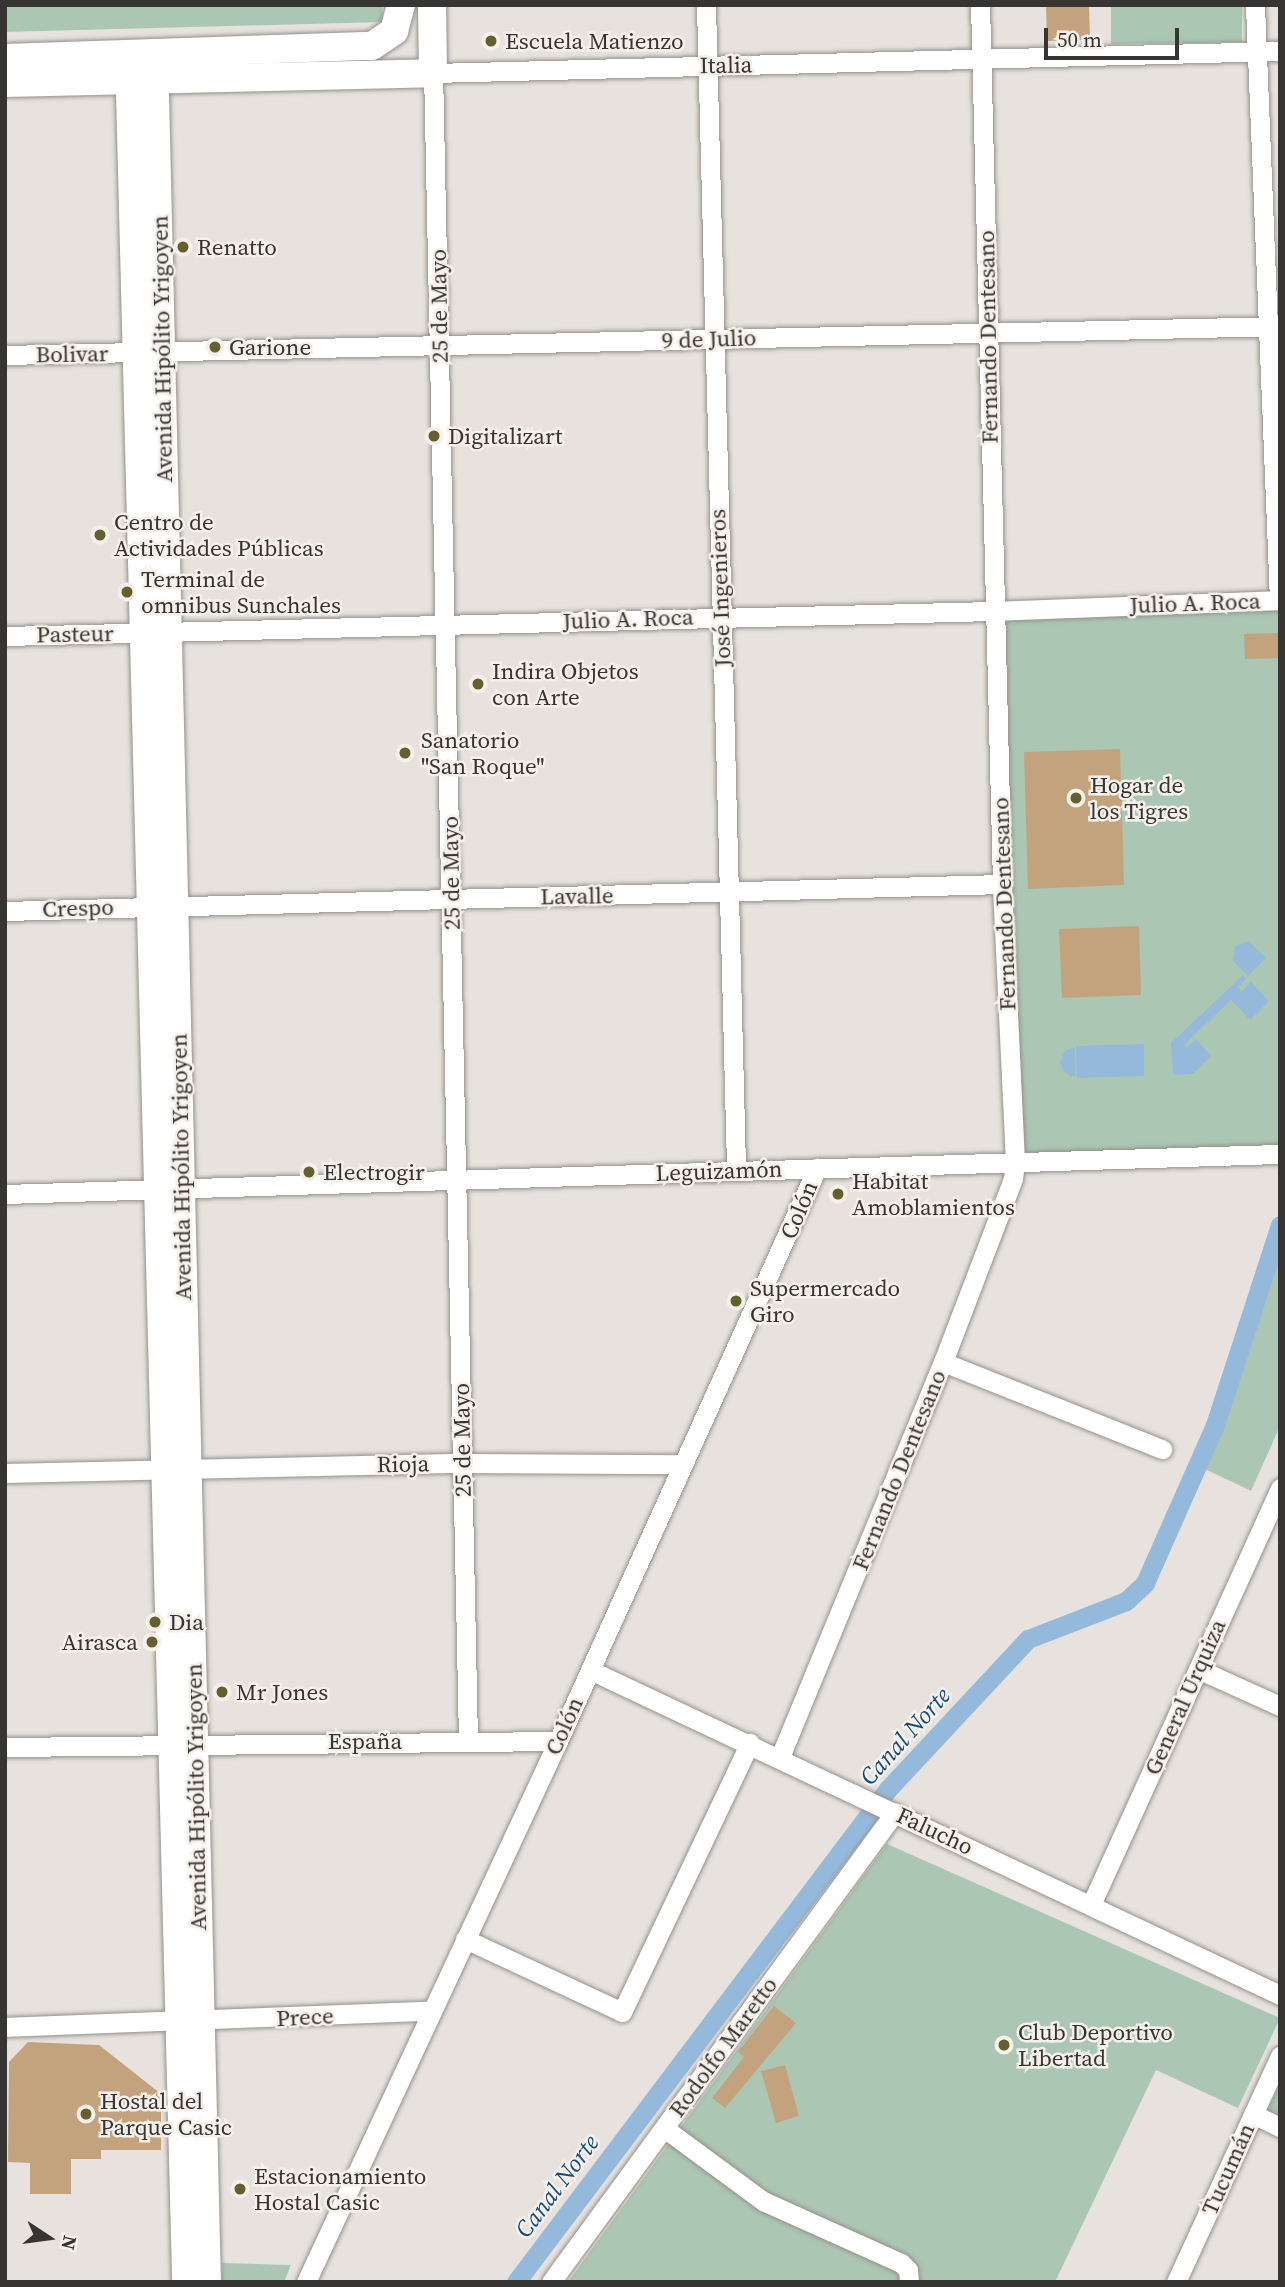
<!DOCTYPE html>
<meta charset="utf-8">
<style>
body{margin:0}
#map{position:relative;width:1285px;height:2287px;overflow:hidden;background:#e7e2dd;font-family:"Source Serif 4",serif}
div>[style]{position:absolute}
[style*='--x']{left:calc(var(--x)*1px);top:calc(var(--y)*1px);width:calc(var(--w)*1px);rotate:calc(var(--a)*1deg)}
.green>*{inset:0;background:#abc7b3}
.water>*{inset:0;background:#95b9db}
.canal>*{height:19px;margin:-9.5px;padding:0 9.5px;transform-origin:9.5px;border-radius:9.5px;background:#95b9db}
.building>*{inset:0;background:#c3a37e}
.roads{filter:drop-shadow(0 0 2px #95918c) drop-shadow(0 0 2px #95918c)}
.street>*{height:19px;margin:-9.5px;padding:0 9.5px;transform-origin:9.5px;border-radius:9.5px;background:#fff}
.secondary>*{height:28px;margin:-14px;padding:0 14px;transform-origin:14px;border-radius:14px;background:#fff}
.dots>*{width:19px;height:19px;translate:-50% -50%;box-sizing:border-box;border:4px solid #f5f0ea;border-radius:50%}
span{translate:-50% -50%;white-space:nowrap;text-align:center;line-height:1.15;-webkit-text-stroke:5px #f5f0ea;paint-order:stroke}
.poi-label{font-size:23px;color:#373533}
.left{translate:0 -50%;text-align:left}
.right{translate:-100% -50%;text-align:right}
.street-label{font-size:23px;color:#373533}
.water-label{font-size:24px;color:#154d79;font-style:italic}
.frame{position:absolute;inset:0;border:7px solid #373533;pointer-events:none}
.north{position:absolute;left:14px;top:2203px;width:70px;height:70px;-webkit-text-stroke:5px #f5f0ea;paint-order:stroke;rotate:103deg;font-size:19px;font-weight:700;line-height:28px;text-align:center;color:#373533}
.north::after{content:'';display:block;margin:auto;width:24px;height:32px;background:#373533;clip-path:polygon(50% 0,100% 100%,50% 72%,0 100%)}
.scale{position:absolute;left:1044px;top:28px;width:135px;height:32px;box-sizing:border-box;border:4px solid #373533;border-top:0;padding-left:9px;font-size:21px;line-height:24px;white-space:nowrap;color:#373533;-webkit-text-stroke:5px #f5f0ea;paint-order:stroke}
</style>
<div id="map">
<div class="green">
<i style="clip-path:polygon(5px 5px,382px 5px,383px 22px,5px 32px)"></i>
<i style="clip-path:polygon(1111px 5px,1242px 5px,1242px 42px,1111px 44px)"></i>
<i style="clip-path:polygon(1280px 600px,1280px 1154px,1015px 1162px,995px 611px)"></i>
<i style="clip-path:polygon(1280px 1242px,1280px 1426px,1251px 1491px,1205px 1469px)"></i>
<i style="clip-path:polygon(887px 1844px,1280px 2018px,1238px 2108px,1156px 2070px,1055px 2282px,568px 2282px)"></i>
<i style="clip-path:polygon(1280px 2083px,1280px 2117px,1267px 2111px)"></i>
<i style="clip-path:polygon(222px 2263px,291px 2265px,284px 2282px,222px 2282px)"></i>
</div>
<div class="water">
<i style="clip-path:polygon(1248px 941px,1266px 958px,1248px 976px,1233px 961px,1235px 946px)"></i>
<i style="clip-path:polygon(1243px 975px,1246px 979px,1238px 987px,1242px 991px,1251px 982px,1269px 1001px,1250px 1020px,1231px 1000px,1184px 1045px,1187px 1048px,1196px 1039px,1211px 1056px,1193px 1074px,1173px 1075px,1171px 1043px)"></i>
<i style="clip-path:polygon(1144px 1044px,1144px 1076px,1077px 1078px,1076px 1046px)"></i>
<i style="clip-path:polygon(1074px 1047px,1076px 1076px,1071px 1076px,1064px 1072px,1060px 1062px,1065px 1051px)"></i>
</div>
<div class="canal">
<i style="--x:516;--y:2282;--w:618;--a:-52.96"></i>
<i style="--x:888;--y:1789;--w:205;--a:-47"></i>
<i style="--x:1028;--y:1639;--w:105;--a:-21.2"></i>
<i style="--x:1126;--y:1601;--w:26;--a:-43"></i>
<i style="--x:1145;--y:1583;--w:173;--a:-66.1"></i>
<i style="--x:1215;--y:1425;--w:210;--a:-72"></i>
</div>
<div class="building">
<i style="clip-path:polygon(1046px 5px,1089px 5px,1090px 40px,1047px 41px)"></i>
<i style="clip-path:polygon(1280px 633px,1280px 658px,1245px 659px,1244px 634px)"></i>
<i style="clip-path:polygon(1120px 749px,1124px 885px,1028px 889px,1024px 752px)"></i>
<i style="clip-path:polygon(1139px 926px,1141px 995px,1062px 998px,1059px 929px)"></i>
<i style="clip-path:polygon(774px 2006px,796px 2023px,725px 2108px,712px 2098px,744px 2057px,738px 2052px)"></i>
<i style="clip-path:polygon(28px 2042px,99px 2045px,161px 2094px,161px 2150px,101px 2150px,101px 2159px,71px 2159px,71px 2194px,30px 2194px,30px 2163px,8px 2162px,9px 2062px)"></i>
<i style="clip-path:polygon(785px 2065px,799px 2116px,776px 2123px,761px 2071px)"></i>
</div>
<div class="roads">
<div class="street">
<i style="--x:706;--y:5;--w:1165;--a:88.52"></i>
<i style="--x:1255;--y:5;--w:595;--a:87.69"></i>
<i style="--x:5;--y:355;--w:1275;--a:-1.3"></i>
<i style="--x:5;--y:636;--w:990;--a:-1.45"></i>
<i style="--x:995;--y:611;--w:285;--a:-2.2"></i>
<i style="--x:5;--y:911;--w:997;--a:-1.55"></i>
<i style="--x:5;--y:1194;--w:1276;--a:-1.8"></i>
<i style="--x:943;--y:1362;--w:236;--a:21.7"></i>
<i style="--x:5;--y:1473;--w:457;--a:-1.3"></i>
<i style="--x:462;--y:1463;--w:221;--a:0.3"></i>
<i style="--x:1198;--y:1669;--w:90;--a:24.3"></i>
<i style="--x:590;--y:1670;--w:763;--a:25.22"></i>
<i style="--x:468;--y:1740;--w:1667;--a:-91.2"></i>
<i style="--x:433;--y:73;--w:847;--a:-1.49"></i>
<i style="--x:5;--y:1747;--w:553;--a:-0.62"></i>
<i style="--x:780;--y:1757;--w:427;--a:-67.6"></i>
<i style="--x:943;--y:1362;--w:196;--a:-69.1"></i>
<i style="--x:1013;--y:1179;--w:17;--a:-83"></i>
<i style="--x:1015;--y:1162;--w:278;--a:-92.7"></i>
<i style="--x:1002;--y:884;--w:879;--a:-91.43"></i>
<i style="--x:1091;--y:1905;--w:458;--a:-65.6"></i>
<i style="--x:465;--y:1939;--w:173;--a:24.9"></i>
<i style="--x:622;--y:2012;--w:298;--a:-64.6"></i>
<i style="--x:5;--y:2027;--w:426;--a:-2.2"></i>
<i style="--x:1253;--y:2114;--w:30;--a:26"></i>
<i style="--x:664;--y:2128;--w:123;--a:36.4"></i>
<i style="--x:763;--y:2201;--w:151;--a:24.2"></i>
<i style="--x:901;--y:2263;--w:10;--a:45"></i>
<i style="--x:908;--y:2270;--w:12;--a:85"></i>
<i style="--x:306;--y:2282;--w:597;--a:-65.02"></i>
<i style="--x:558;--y:1741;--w:629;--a:-65.68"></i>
<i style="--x:551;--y:2282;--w:582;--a:-53.8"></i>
<i style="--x:1176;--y:2282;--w:249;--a:-65.3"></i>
</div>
<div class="secondary">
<i style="--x:154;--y:53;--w:2230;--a:88.64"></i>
<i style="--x:129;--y:54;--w:2229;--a:88.53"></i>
<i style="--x:5;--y:58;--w:367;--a:-1.9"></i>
<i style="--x:372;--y:46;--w:27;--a:-34"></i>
<i style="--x:394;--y:31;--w:27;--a:-75"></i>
<i style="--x:5;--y:83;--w:428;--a:-1.3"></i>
<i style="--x:433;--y:73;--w:68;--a:-90.8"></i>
</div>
</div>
<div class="dots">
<i style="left:491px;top:41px;background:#645f2c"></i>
<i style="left:183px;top:247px;background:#645f2c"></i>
<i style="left:215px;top:347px;background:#645f2c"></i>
<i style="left:434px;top:436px;background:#645f2c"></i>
<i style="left:100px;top:535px;background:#645f2c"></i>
<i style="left:127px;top:592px;background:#645f2c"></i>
<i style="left:478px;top:684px;background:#645f2c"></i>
<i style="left:405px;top:753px;background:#645f2c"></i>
<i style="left:1076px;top:798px;background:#645f2c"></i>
<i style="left:309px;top:1172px;background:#645f2c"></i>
<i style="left:838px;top:1194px;background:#645f2c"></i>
<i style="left:736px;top:1301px;background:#645f2c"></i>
<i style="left:155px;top:1622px;background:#645f2c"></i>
<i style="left:152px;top:1642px;background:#645f2c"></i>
<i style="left:222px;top:1692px;background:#645f2c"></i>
<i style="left:1004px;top:2045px;background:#645f2c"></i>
<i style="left:86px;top:2114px;background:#645f2c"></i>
<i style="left:240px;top:2189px;background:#645f2c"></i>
</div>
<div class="poi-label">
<span class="left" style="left:505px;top:41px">Escuela Matienzo</span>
<span class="left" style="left:197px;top:247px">Renatto</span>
<span class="left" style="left:229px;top:347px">Garione</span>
<span class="left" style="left:448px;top:436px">Digitalizart</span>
<span class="left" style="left:114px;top:535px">Centro de<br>Actividades Públicas</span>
<span class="left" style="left:141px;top:592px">Terminal de<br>omnibus Sunchales</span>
<span class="left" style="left:492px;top:684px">Indira Objetos<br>con Arte</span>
<span class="left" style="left:421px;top:753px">Sanatorio<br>"San Roque"</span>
<span class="left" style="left:1090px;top:798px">Hogar de<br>los Tigres</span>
<span class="left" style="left:323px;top:1172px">Electrogir</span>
<span class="left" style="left:852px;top:1194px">Habitat<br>Amoblamientos</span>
<span class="left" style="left:750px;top:1301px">Supermercado<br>Giro</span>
<span class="left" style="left:169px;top:1622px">Dia</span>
<span class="right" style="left:138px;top:1642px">Airasca</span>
<span class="left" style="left:236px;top:1692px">Mr Jones</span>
<span class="left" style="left:1018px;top:2045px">Club Deportivo<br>Libertad</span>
<span class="left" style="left:100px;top:2114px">Hostal del<br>Parque Casic</span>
<span class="left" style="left:254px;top:2189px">Estacionamiento<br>Hostal Casic</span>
</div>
<div class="street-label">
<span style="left:726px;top:65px;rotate:-1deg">Italia</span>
<span style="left:439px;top:306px;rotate:-91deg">25 de Mayo</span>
<span style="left:988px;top:337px;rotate:-91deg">Fernando Dentesano</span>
<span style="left:709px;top:339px;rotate:-2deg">9 de Julio</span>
<span style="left:162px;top:349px;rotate:-91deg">Avenida Hipólito Yrigoyen</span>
<span style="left:72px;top:354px;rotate:-1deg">Bolivar</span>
<span style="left:720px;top:588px;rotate:-92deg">José Ingenieros</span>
<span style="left:1195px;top:603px;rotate:-2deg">Julio A. Roca</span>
<span style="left:628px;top:619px;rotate:-2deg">Julio A. Roca</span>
<span style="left:75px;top:634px;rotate:-1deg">Pasteur</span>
<span style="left:451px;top:873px;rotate:-91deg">25 de Mayo</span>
<span style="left:577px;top:896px;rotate:-1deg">Lavalle</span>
<span style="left:1004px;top:904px;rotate:-92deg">Fernando Dentesano</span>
<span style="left:78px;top:908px;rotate:-2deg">Crespo</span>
<span style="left:181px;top:1167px;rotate:-91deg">Avenida Hipólito Yrigoyen</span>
<span style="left:719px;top:1171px;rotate:-2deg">Leguizamón</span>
<span style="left:799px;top:1210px;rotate:-67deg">Colón</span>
<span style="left:462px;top:1440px;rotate:-91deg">25 de Mayo</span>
<span style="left:403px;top:1464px;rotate:-1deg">Rioja</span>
<span style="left:899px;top:1470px;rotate:-68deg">Fernando Dentesano</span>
<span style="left:1185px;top:1697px;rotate:-66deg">General Urquiza</span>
<span style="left:564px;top:1726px;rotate:-66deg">Colón</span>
<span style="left:365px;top:1741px">España</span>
<span style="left:196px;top:1797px;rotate:-91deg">Avenida Hipólito Yrigoyen</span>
<span style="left:935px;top:1831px;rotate:25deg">Falucho</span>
<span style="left:305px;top:2017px;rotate:-3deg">Prece</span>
<span style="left:723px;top:2047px;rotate:-54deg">Rodolfo Maretto</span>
<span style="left:1228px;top:2169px;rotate:-66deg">Tucumán</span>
</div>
<div class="water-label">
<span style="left:905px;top:1736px;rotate:-48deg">Canal Norte</span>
<span style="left:557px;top:2186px;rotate:-53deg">Canal Norte</span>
</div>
<div class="frame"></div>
<div class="north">N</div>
<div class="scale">50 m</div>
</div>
